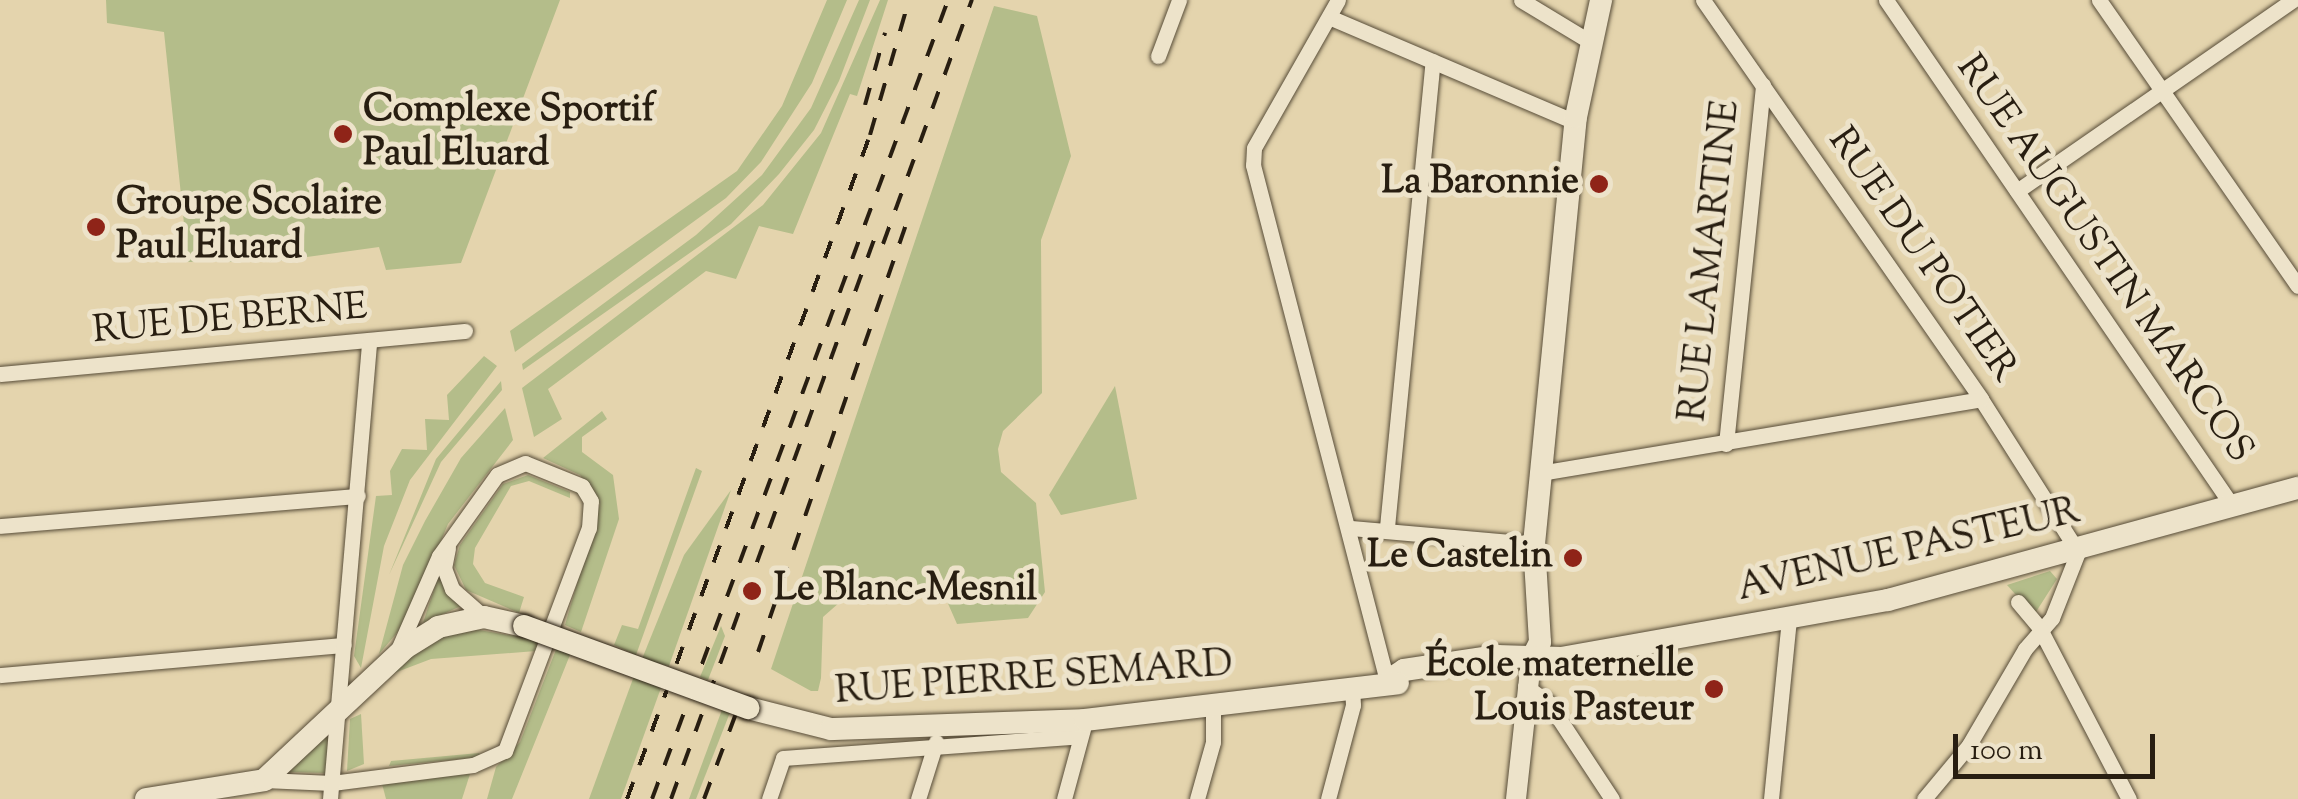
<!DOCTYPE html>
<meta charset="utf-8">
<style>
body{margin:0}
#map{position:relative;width:2298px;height:799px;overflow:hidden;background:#e4d4ad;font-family:"Sorts Mill Goudy",serif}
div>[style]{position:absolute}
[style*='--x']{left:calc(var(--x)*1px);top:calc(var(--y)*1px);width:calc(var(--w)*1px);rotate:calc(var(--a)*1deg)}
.green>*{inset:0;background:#b4bd8a}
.roads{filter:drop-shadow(0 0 2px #574c38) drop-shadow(0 0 2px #574c38)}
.minor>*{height:15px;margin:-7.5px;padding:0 7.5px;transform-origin:7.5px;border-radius:7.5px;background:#ede3ca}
.tertiary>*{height:20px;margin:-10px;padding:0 10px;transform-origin:10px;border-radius:10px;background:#ede3ca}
.secondary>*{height:22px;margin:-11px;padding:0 11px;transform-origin:11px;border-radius:11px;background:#ede3ca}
.rail>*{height:4px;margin-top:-2px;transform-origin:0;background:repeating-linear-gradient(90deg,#281e11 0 18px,transparent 0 36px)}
.bridges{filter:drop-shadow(0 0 2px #281e11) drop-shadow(0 0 2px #281e11)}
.secondary-bridge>*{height:22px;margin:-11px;padding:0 11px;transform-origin:11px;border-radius:11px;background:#ede3ca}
.dots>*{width:28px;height:28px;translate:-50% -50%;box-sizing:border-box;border:5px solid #ede3ca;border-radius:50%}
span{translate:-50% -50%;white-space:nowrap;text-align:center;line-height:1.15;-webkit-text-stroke:10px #ede3ca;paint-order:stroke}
.poi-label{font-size:38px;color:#281e11;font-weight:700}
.left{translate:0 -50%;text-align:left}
.right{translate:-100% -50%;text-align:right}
.street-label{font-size:38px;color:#281e11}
.scale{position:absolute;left:1953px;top:734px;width:202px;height:45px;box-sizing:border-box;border:5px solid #281e11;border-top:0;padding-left:12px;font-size:30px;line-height:35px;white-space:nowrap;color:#281e11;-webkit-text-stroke:8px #ede3ca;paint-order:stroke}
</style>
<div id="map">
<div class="green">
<i style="clip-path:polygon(106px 0,560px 0,461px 263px,386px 270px,379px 247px,271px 262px,188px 262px,164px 32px,107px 23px)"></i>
<i style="clip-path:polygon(827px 0,847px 0,812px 83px,761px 162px,726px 198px,515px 352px,510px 331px,737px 171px,782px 106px)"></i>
<i style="clip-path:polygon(859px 0,870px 0,839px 81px,814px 130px,779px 174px,731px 224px,523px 370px,522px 364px,696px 235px,762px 175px,811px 108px)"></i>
<i style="clip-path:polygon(880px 0,888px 0,857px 96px,850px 94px,793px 234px,759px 226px,736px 279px,706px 271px,548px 389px,562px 419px,534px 437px,522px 388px,763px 205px,821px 133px)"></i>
<i style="clip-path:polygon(994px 6px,1037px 16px,1071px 156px,1041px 240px,1042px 393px,1003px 431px,998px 449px,1001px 472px,1036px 503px,1045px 592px,1028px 618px,957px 624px,942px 590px,848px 595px,823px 617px,821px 678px,818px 691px,811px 691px,771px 669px)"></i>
<i style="clip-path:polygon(484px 356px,497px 366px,410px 480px,384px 546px,361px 668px,354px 656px,376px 496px,392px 495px,390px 471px,402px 449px,427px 450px,425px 419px,449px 420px,447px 395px)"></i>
<i style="clip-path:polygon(501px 381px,502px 390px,441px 462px,389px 575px,436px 459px)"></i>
<i style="clip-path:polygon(1115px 386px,1137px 499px,1061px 515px,1049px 495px)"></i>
<i style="clip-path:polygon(505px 408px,513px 440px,448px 524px,407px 621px,379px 654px,403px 565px,425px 521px,461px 458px)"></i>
<i style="clip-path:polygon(602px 411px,607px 419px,582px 437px,582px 452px,613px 475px,619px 519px,581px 632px,565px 625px,600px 504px,580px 475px,543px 458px)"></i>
<i style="clip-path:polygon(696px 468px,702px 471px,636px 655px,614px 645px,622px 625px,638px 629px)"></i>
<i style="clip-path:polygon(528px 475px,570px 492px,570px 498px,529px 481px,511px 486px,475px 548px,473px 564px,485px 583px,524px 597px,519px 613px,466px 590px,454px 565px,460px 545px,503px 484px)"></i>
<i style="clip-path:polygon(731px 490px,669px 666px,642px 659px,684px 555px)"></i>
<i style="clip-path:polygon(443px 562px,444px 590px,461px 606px,423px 623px)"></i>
<i style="clip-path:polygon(2050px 571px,2057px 579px,2034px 615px,2007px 585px)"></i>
<i style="clip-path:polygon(721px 626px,725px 636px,708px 680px,700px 677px)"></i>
<i style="clip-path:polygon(461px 627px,539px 640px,536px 651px,431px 659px,389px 675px,412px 654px)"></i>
<i style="clip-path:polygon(557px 647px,572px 650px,512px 799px,487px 799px,496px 767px,520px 742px)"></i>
<i style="clip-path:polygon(634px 676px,662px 685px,621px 799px,589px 799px)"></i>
<i style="clip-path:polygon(723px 707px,731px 710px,696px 799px,689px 799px)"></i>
<i style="clip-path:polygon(361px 714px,364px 764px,347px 771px,350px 719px)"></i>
<i style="clip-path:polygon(330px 732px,327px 773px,289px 772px)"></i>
<i style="clip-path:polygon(479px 753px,482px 757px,389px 766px,391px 761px)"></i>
<i style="clip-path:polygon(470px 774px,462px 799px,386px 799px,381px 780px)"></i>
</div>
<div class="roads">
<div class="minor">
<i style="--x:1338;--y:0;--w:170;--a:119.6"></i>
<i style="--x:1254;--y:148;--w:17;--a:93"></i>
<i style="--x:1253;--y:165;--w:533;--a:75.44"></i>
<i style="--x:1521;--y:0;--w:79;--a:31.1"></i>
<i style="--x:1703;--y:0;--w:486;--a:55.1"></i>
<i style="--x:1981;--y:399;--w:181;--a:57.6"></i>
<i style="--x:2078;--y:552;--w:71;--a:111.5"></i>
<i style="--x:2052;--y:618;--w:41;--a:131.1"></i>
<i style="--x:2025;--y:649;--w:111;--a:120.3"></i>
<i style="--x:1969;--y:745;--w:70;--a:129.8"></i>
<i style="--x:1886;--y:0;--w:614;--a:55.61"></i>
<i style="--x:2099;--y:0;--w:348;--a:55.2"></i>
<i style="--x:1329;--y:17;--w:267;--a:23.1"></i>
<i style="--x:1158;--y:56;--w:60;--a:-69.4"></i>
<i style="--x:2017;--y:191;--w:336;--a:-34.7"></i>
<i style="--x:0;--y:374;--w:467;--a:-5.3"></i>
<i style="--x:1726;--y:444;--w:361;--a:-84.1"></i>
<i style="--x:1540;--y:473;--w:447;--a:-9.5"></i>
<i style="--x:0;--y:526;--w:359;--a:-4.8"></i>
<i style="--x:1387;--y:527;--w:468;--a:-84.4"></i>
<i style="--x:1350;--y:528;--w:185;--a:5"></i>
<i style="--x:448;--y:548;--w:20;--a:101"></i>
<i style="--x:444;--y:568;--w:22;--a:69"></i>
<i style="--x:452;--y:589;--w:43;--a:41.2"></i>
<i style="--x:2018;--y:602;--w:33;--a:50"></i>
<i style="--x:2039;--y:627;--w:194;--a:62.4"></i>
<i style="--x:0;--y:675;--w:345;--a:-5"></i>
<i style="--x:1525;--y:686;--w:28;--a:35"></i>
<i style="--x:1548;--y:702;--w:116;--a:56.6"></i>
<i style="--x:264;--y:780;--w:68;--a:2.5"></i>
<i style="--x:332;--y:783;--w:142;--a:-7.3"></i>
<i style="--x:473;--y:765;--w:35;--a:-24"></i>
<i style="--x:505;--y:751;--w:238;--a:-69.4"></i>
<i style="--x:589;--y:528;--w:27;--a:-86"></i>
<i style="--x:591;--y:501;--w:17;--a:-121"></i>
<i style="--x:582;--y:486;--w:61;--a:-158"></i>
<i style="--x:525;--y:463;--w:30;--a:157"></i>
<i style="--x:497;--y:475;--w:100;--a:125.6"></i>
<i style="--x:439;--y:556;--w:99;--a:113.7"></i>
<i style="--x:330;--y:799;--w:459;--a:-85.1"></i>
<i style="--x:769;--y:799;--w:43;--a:-71.1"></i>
<i style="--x:783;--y:758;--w:298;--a:-4.2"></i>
<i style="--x:918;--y:799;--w:60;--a:-72.5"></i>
<i style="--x:1064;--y:799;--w:73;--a:-74.8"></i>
<i style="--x:1197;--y:799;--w:59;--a:-74.3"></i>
<i style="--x:1213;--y:742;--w:33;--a:-90"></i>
<i style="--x:1328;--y:799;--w:97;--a:-75.1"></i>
<i style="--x:1353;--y:705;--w:18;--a:-93"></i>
<i style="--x:1771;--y:799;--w:182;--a:-84.3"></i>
</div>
<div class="tertiary">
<i style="--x:1516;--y:799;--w:140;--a:-83.8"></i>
</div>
<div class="secondary">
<i style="--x:1531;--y:660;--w:20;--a:-63"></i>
<i style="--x:1540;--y:642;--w:98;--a:-93.5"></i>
<i style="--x:1534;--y:544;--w:429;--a:-84.4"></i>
<i style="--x:1576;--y:117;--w:120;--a:-77.9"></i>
<i style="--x:1387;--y:681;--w:20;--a:-33"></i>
<i style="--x:1404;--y:670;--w:94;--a:-8.6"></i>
<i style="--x:1497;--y:656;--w:65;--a:1.8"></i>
<i style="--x:1562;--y:658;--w:331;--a:-10.1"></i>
<i style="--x:1888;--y:600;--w:425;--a:-15.3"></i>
<i style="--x:748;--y:708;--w:86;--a:14.2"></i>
<i style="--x:831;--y:729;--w:254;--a:-2"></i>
<i style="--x:1085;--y:720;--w:315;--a:-6.7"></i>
<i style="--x:146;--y:799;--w:120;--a:-9.1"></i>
<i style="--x:264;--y:780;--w:193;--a:-43.1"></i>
<i style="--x:405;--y:648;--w:39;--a:-32"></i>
<i style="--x:438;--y:627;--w:47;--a:-12.3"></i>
<i style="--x:484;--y:617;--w:41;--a:12.7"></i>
</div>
</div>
<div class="rail">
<i style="--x:865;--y:105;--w:75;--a:-74.5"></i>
<i style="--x:883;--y:244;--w:260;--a:-70"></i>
<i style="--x:758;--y:652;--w:450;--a:-70.9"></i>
<i style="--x:627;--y:799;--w:707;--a:-69.9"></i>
<i style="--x:870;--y:135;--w:141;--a:-73.9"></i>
<i style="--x:652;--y:799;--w:852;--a:-69.67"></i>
<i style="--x:671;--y:799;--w:610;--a:-70.05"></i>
<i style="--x:704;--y:799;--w:106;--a:-69.5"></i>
</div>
<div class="bridges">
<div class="secondary-bridge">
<i style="--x:524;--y:626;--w:239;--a:20.1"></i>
</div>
</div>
<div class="dots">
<i style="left:343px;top:134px;background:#8f2418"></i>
<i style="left:1599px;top:184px;background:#8f2418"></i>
<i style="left:96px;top:227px;background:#8f2418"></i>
<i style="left:1573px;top:558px;background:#8f2418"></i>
<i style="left:752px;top:591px;background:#8f2418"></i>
<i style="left:1714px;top:689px;background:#8f2418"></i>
</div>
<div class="poi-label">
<span class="left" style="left:363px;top:134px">Complexe Sportif<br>Paul Eluard</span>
<span class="right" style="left:1579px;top:184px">La Baronnie</span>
<span class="left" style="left:116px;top:227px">Groupe Scolaire<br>Paul Eluard</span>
<span class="right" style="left:1553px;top:558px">Le Castelin</span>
<span class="left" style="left:774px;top:591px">Le Blanc-Mesnil</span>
<span class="right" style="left:1694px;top:689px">École maternelle<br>Louis Pasteur</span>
</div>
<div class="street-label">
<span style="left:1921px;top:256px;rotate:55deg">RUE DU POTIER</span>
<span style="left:2103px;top:260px;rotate:55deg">RUE AUGUSTIN MARCOS</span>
<span style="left:1712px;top:261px;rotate:-84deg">RUE LAMARTINE</span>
<span style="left:230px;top:321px;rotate:-5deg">RUE DE BERNE</span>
<span style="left:1909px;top:552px;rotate:-13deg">AVENUE PASTEUR</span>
<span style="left:1034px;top:680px;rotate:-4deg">RUE PIERRE SEMARD</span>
</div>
<div class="scale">100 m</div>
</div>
